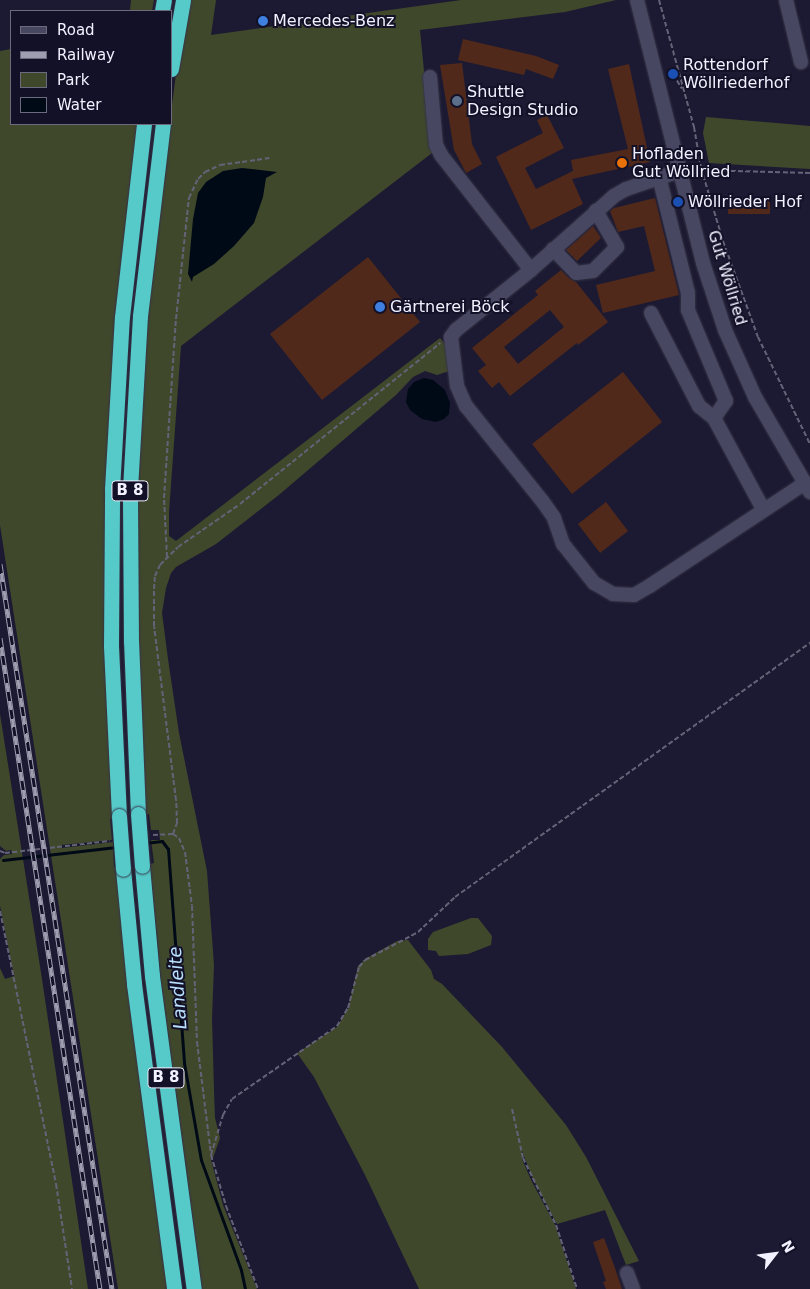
<!DOCTYPE html>
<meta charset="utf-8">
<style>
body{margin:0}
#map{position:relative;width:810px;height:1289px;overflow:hidden;background:#1c1a32;font-family:"DejaVu Sans",sans-serif}
div>[style]{position:absolute}
[style*='--x']{left:calc(var(--x)*1px);top:calc(var(--y)*1px);width:calc(var(--w)*1px);rotate:calc(var(--a)*1deg)}
.green>*{inset:0;background:#40482c}
.water>*{inset:0;background:#000a17}
.stream>*{height:3px;margin:-1.5px;padding:0 1.5px;transform-origin:1.5px;border-radius:1.5px;background:#000a17}
.building>*{inset:0;background:#51291a}
.path>*{height:2px;margin-top:-1px;transform-origin:0;background:repeating-linear-gradient(90deg,#636276 0 5px,transparent 0 7.5px)}
.roads{filter:drop-shadow(0 0 1px #363447) drop-shadow(0 0 1px #363447)}
.minor>*{height:14px;margin:-7px;padding:0 7px;transform-origin:7px;border-radius:7px;background:#474762}
.highway>*{height:15px;margin:-7.5px;padding:0 7.5px;transform-origin:7.5px;border-radius:7.5px;background:#56c9c9}
.rail>*{height:5px;margin-top:-2.5px;transform-origin:0;background:repeating-linear-gradient(90deg,#131128 0 9px,#9f9eb0 0 18px);box-sizing:border-box;border-block:1px solid #9f9eb0}
.bridges{filter:drop-shadow(0 0 1px #363447) drop-shadow(0 0 1px #363447)}
.highway-bridge>*{height:15px;margin:-7.5px;padding:0 7.5px;transform-origin:7.5px;border-radius:7.5px;background:#56c9c9}
.dots>*{width:14px;height:14px;translate:-50% -50%;box-sizing:border-box;border:2px solid #131128;border-radius:50%}
span{translate:-50% -50%;white-space:nowrap;text-align:center;line-height:1.15;-webkit-text-stroke:4px #131128;paint-order:stroke}
.shield-label span{padding:1px 4px;background:#131128;border:1px solid;border-radius:4px;-webkit-text-stroke-width:0}
.shield-label{font-size:15px;color:#f1f1ff;font-weight:700}
.poi-label{font-size:16px;color:#f1f1ff}
.left{translate:0 -50%;text-align:left}
.street-label{font-size:16px;color:#f1f1ff}
.water-label{font-size:18px;color:#b9e0fc;font-style:italic}
.legend{position:absolute;left:10px;top:10px;width:162px;height:115px;box-sizing:border-box;background:#131128;border:1px solid #6c6b7e;margin:0;padding:6px 9px;list-style:none;font-size:15px;color:#f1f1ff}
.legend li{display:flex;align-items:center;gap:10px;height:25px}
.legend b{width:25px;border:1px solid #6c6b7e}
.north{position:absolute;left:750px;top:1229px;width:50px;height:50px;-webkit-text-stroke:4px #131128;paint-order:stroke;rotate:60deg;font-size:14px;font-weight:700;line-height:20px;text-align:center;color:#f1f1ff}
.north::after{content:'';display:block;margin:auto;width:18px;height:22px;background:#f1f1ff;clip-path:polygon(50% 0,100% 100%,50% 72%,0 100%)}
</style>
<div id="map">
<div class="green">
<i style="clip-path:polygon(131px 0,154px 0,152px 11px,130px 11px)"></i>
<i style="clip-path:polygon(188px 0,216px 0,211px 35px,461px 0,616px 0,565px 12px,420px 30px,432px 153px,181px 346px,169px 512px,169px 536px,176px 541px,440px 338px,445px 344px,449px 371px,437px 375px,425px 371px,413px 377px,396px 395px,280px 494px,216px 544px,176px 567px,171px 573px,166px 588px,162px 613px,168px 659px,179px 733px,207px 871px,214px 965px,212px 1018px,214px 1091px,215px 1118px,220px 1138px,213px 1158px,211px 1160px,223px 1205px,257px 1289px,202px 1289px,161px 981px,150px 864px,154px 863px,151px 840px,160px 840px,159px 830px,151px 830px,149px 814px,145px 815px,138px 704px,136px 473px,141px 393px,152px 263px,178px 58px)"></i>
<i style="clip-path:polygon(11px 49px,11px 124px,138px 124px,121px 278px,115px 818px,110px 819px,112px 840px,61px 845px,62px 848px,113px 842px,114px 867px,118px 867px,167px 1289px,118px 1289px,0 525px,0 51px)"></i>
<i style="clip-path:polygon(706px 117px,810px 126px,810px 169px,709px 163px,703px 133px)"></i>
<i style="clip-path:polygon(0 714px,42px 979px,88px 1289px,0 1289px,0 968px,5px 979px,14px 976px,0 906px,0 859px,4px 855px,12px 854px,11px 850px,6px 851px,0 846px)"></i>
<i style="clip-path:polygon(471px 918px,478px 918px,492px 936px,491px 945px,468px 954px,439px 956px,436px 951px,428px 950px,428px 939px,433px 932px)"></i>
<i style="clip-path:polygon(408px 940px,431px 970px,434px 979px,442px 984px,502px 1047px,566px 1125px,586px 1157px,639px 1261px,626px 1265px,605px 1210px,557px 1224px,533px 1179px,522px 1151px,522px 1159px,531px 1180px,555px 1225px,576px 1289px,419px 1289px,365px 1175px,314px 1077px,297px 1053px,337px 1027px,348px 1008px,358px 966px,365px 959px,397px 941px)"></i>
</div>
<div class="water">
<i style="clip-path:polygon(242px 168px,277px 172px,266px 178px,263px 197px,254px 223px,234px 246px,214px 264px,193px 277px,192px 282px,188px 274px,193px 219px,198px 193px,206px 182px,223px 171px)"></i>
<i style="clip-path:polygon(424px 378px,433px 380px,445px 390px,450px 403px,449px 414px,444px 419px,436px 422px,422px 419px,410px 410px,406px 402px,408px 389px,414px 382px)"></i>
</div>
<div class="stream">
<i style="--x:145;--y:843;--w:17;--a:-7"></i>
<i style="--x:162;--y:841;--w:10;--a:53"></i>
<i style="--x:168;--y:849;--w:215;--a:85.7"></i>
<i style="--x:184;--y:1063;--w:98;--a:80.1"></i>
<i style="--x:201;--y:1160;--w:117;--a:70"></i>
<i style="--x:241;--y:1270;--w:19;--a:78"></i>
<i style="--x:3;--y:860;--w:114;--a:-6.6"></i>
</div>
<div class="building">
<i style="clip-path:polygon(463px 39px,536px 56px,559px 65px,553px 79px,526px 69px,524px 75px,458px 60px)"></i>
<i style="clip-path:polygon(462px 63px,472px 144px,482px 164px,466px 173px,454px 150px,440px 65px)"></i>
<i style="clip-path:polygon(629px 64px,650px 162px,572px 179px,583px 204px,531px 230px,496px 157px,543px 133px,537px 120px,547px 115px,564px 148px,525px 168px,536px 189px,573px 171px,571px 160px,628px 149px,608px 69px)"></i>
<i style="clip-path:polygon(655px 198px,679px 295px,603px 313px,596px 285px,655px 271px,644px 226px,618px 232px,610px 211px,614px 208px)"></i>
<i style="clip-path:polygon(728px 198px,770px 199px,770px 214px,728px 214px)"></i>
<i style="clip-path:polygon(593px 226px,601px 238px,577px 261px,566px 250px)"></i>
<i style="clip-path:polygon(368px 257px,420px 322px,322px 400px,270px 334px)"></i>
<i style="clip-path:polygon(evenodd,561px 270px,570px 279px,576px 282px,608px 322px,578px 345px,577px 343px,510px 396px,499px 382px,492px 388px,478px 371px,486px 365px,472px 348px,538px 295px,535px 291px,561px 270px,550px 310px,564px 327px,518px 364px,504px 347px,550px 310px)"></i>
<i style="clip-path:polygon(623px 372px,662px 422px,572px 494px,532px 444px)"></i>
<i style="clip-path:polygon(606px 502px,628px 531px,600px 553px,578px 524px)"></i>
<i style="clip-path:polygon(604px 1238px,616px 1271px,622px 1289px,606px 1289px,603px 1282px,606px 1281px,593px 1242px)"></i>
</div>
<div class="path">
<i style="--x:659;--y:0;--w:132;--a:74.6"></i>
<i style="--x:694;--y:127;--w:42;--a:80.3"></i>
<i style="--x:701;--y:168;--w:76;--a:73.2"></i>
<i style="--x:723;--y:241;--w:102;--a:70"></i>
<i style="--x:758;--y:337;--w:119;--a:64.1"></i>
<i style="--x:673;--y:74;--w:17;--a:59"></i>
<i style="--x:693;--y:170;--w:117;--a:1.5"></i>
<i style="--x:167;--y:557;--w:59;--a:-92.9"></i>
<i style="--x:164;--y:498;--w:179;--a:-86.2"></i>
<i style="--x:176;--y:319;--w:122;--a:-83.9"></i>
<i style="--x:189;--y:198;--w:21;--a:-65"></i>
<i style="--x:198;--y:179;--w:10;--a:-45"></i>
<i style="--x:205;--y:172;--w:17;--a:-25"></i>
<i style="--x:220;--y:165;--w:50;--a:-8"></i>
<i style="--x:173;--y:834;--w:12;--a:-70"></i>
<i style="--x:177;--y:823;--w:23;--a:-92"></i>
<i style="--x:176;--y:800;--w:175;--a:-97.2"></i>
<i style="--x:154;--y:626;--w:37;--a:-90"></i>
<i style="--x:154;--y:589;--w:13;--a:-86"></i>
<i style="--x:155;--y:576;--w:12;--a:-66"></i>
<i style="--x:160;--y:565;--w:25;--a:-45"></i>
<i style="--x:178;--y:547;--w:75;--a:-34.7"></i>
<i style="--x:240;--y:504;--w:257;--a:-38.8"></i>
<i style="--x:153;--y:835;--w:20;--a:-3"></i>
<i style="--x:173;--y:834;--w:7;--a:34"></i>
<i style="--x:179;--y:838;--w:15;--a:67"></i>
<i style="--x:185;--y:852;--w:54;--a:82.6"></i>
<i style="--x:192;--y:906;--w:136;--a:87.9"></i>
<i style="--x:197;--y:1042;--w:114;--a:82.9"></i>
<i style="--x:211;--y:1155;--w:53;--a:73.6"></i>
<i style="--x:226;--y:1206;--w:89;--a:68.9"></i>
<i style="--x:0;--y:851;--w:5;--a:22"></i>
<i style="--x:5;--y:853;--w:105;--a:-6.6"></i>
<i style="--x:0;--y:911;--w:279;--a:78.4"></i>
<i style="--x:56;--y:1184;--w:106;--a:81.3"></i>
<i style="--x:512;--y:1109;--w:50;--a:77.3"></i>
<i style="--x:523;--y:1158;--w:75;--a:63.8"></i>
<i style="--x:556;--y:1225;--w:67;--a:71.8"></i>
<i style="--x:211;--y:1155;--w:42;--a:-73.3"></i>
<i style="--x:223;--y:1115;--w:18;--a:-61"></i>
<i style="--x:232;--y:1099;--w:128;--a:-34.8"></i>
<i style="--x:337;--y:1026;--w:21;--a:-59"></i>
<i style="--x:348;--y:1008;--w:42;--a:-75"></i>
<i style="--x:359;--y:967;--w:9;--a:-49"></i>
<i style="--x:365;--y:960;--w:60;--a:-27.8"></i>
<i style="--x:418;--y:932;--w:51;--a:-43.4"></i>
<i style="--x:455;--y:897;--w:437;--a:-35.6"></i>
</div>
<div class="roads">
<div class="minor">
<i style="--x:637;--y:0;--w:271;--a:75.9"></i>
<i style="--x:703;--y:263;--w:71;--a:71.8"></i>
<i style="--x:725;--y:330;--w:73;--a:65.9"></i>
<i style="--x:755;--y:397;--w:110;--a:59.9"></i>
<i style="--x:786;--y:0;--w:64;--a:76.4"></i>
<i style="--x:430;--y:77;--w:68;--a:85"></i>
<i style="--x:436;--y:145;--w:11;--a:63"></i>
<i style="--x:441;--y:155;--w:146;--a:52"></i>
<i style="--x:679;--y:171;--w:56;--a:161.2"></i>
<i style="--x:626;--y:189;--w:14;--a:150"></i>
<i style="--x:614;--y:196;--w:111;--a:138.3"></i>
<i style="--x:531;--y:270;--w:96;--a:141.3"></i>
<i style="--x:456;--y:330;--w:9;--a:126"></i>
<i style="--x:451;--y:337;--w:49;--a:83"></i>
<i style="--x:457;--y:386;--w:22;--a:66"></i>
<i style="--x:466;--y:406;--w:123;--a:51.3"></i>
<i style="--x:543;--y:502;--w:19;--a:55"></i>
<i style="--x:554;--y:518;--w:28;--a:71"></i>
<i style="--x:563;--y:544;--w:50;--a:51.5"></i>
<i style="--x:594;--y:583;--w:22;--a:30"></i>
<i style="--x:613;--y:594;--w:21;--a:3"></i>
<i style="--x:634;--y:595;--w:20;--a:-30"></i>
<i style="--x:651;--y:585;--w:185;--a:-33.5"></i>
<i style="--x:553;--y:249;--w:33;--a:46"></i>
<i style="--x:576;--y:273;--w:17;--a:-7"></i>
<i style="--x:593;--y:271;--w:34;--a:-45"></i>
<i style="--x:617;--y:247;--w:42;--a:-120.3"></i>
<i style="--x:651;--y:313;--w:105;--a:62.7"></i>
<i style="--x:699;--y:406;--w:19;--a:39"></i>
<i style="--x:714;--y:418;--w:21;--a:-55"></i>
<i style="--x:726;--y:401;--w:99;--a:-112.7"></i>
<i style="--x:688;--y:310;--w:17;--a:-90"></i>
<i style="--x:688;--y:293;--w:120;--a:-104"></i>
<i style="--x:714;--y:418;--w:103;--a:61.7"></i>
<i style="--x:627;--y:1273;--w:17;--a:69"></i>
</div>
<div class="highway">
<i style="--x:162;--y:11;--w:11;--a:-80"></i>
<i style="--x:171;--y:69;--w:70;--a:-80.1"></i>
<i style="--x:138;--y:814;--w:172;--a:-92.3"></i>
<i style="--x:131;--y:642;--w:153;--a:-90.4"></i>
<i style="--x:130;--y:489;--w:173;--a:-86.7"></i>
<i style="--x:140;--y:316;--w:193;--a:-83.2"></i>
<i style="--x:119;--y:816;--w:170;--a:-92.7"></i>
<i style="--x:111;--y:646;--w:157;--a:-89.6"></i>
<i style="--x:112;--y:489;--w:172;--a:-86.7"></i>
<i style="--x:122;--y:317;--w:194;--a:-83.5"></i>
<i style="--x:142;--y:866;--w:110;--a:84.8"></i>
<i style="--x:152;--y:976;--w:316;--a:82.4"></i>
<i style="--x:123;--y:869;--w:116;--a:84.5"></i>
<i style="--x:134;--y:984;--w:308;--a:82.5"></i>
</div>
</div>
<div class="rail">
<i style="--x:0;--y:564;--w:734;--a:81.22"></i>
<i style="--x:0;--y:638;--w:659;--a:81.27"></i>
</div>
<div class="bridges">
<div class="highway-bridge">
<i style="--x:138;--y:814;--w:52;--a:85.6"></i>
<i style="--x:119;--y:816;--w:53;--a:85.7"></i>
</div>
</div>
<div class="dots">
<i style="left:263px;top:21px;background:#3f7fe0"></i>
<i style="left:673px;top:74px;background:#1a4fb4"></i>
<i style="left:457px;top:101px;background:#5c6f8a"></i>
<i style="left:622px;top:163px;background:#e8710a"></i>
<i style="left:678px;top:202px;background:#1a4fb4"></i>
<i style="left:380px;top:307px;background:#3f7fe0"></i>
</div>
<div class="shield-label">
<span style="left:130px;top:491px">B 8</span>
<span style="left:166px;top:1078px">B 8</span>
</div>
<div class="poi-label">
<span class="left" style="left:273px;top:21px">Mercedes-Benz</span>
<span class="left" style="left:683px;top:74px">Rottendorf<br>Wöllriederhof</span>
<span class="left" style="left:467px;top:101px">Shuttle<br>Design Studio</span>
<span class="left" style="left:632px;top:163px">Hofladen<br>Gut Wöllried</span>
<span class="left" style="left:688px;top:202px">Wöllrieder Hof</span>
<span class="left" style="left:390px;top:307px">Gärtnerei Böck</span>
</div>
<div class="street-label">
<span style="left:727px;top:278px;rotate:73deg">Gut Wöllried</span>
</div>
<div class="water-label">
<span style="left:178px;top:988px;rotate:-94deg">Landleite</span>
</div>
<ul class="legend">
<li><b style="height:6px;background:#474762"></b>Road</li>
<li><b style="height:6px;background:#9f9eb0"></b>Railway</li>
<li><b style="height:14px;background:#40482c"></b>Park</li>
<li><b style="height:14px;background:#000a17"></b>Water</li>
</ul>
<div class="north">N</div>
</div>
